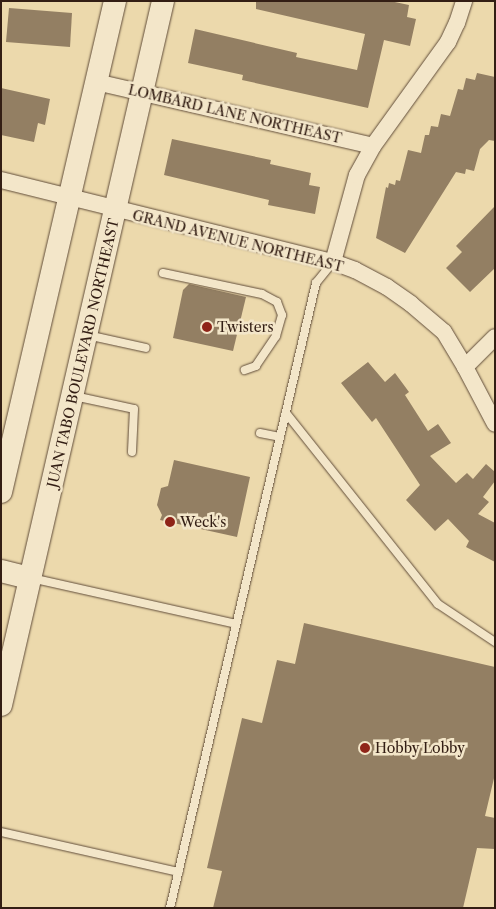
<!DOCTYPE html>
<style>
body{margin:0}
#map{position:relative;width:496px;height:909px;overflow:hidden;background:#ecd9ac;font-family:"Libre Caslon Text",serif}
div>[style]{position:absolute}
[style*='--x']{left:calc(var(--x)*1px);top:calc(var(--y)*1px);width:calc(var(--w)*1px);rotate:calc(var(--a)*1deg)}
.building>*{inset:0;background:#937f63}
.roads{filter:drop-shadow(0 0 1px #614d3a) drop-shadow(0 0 1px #614d3a)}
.service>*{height:8px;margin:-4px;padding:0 4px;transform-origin:4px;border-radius:4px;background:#f3e6c9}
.minor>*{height:16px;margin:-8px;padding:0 8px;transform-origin:8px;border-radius:8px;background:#f3e6c9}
.secondary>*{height:22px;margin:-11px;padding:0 11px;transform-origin:11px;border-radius:11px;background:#f3e6c9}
.dots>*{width:14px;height:14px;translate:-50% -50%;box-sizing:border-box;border:2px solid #f3e6c9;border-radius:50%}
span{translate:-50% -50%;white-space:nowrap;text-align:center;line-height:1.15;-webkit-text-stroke:5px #f3e6c9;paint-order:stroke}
.street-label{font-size:14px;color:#331e14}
.poi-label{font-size:14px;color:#331e14}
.left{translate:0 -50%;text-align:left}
.frame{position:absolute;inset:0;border:2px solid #331e14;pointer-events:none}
</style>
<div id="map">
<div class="building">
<i style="clip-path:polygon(256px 1px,390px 1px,409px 5px,407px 17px,416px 19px,410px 46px,384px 40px,368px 108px,242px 80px,243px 75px,188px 63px,195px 29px,297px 53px,296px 57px,357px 70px,365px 34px,256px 9px)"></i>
<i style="clip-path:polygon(9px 8px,72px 13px,70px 47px,6px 42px)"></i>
<i style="clip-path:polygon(477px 73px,495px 77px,495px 141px,489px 140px,480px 149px,474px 171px,466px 169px,465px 174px,456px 172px,405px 253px,376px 238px,386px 187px,388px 188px,389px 183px,395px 185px,396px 180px,400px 181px,408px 150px,421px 153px,425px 135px,429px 135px,431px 126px,438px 127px,441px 114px,450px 116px,458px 89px,463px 90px,466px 78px,475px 80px)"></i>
<i style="clip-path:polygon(1px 88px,50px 99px,45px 125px,38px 123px,34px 142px,1px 135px)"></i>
<i style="clip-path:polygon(172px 139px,271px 160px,270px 164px,311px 173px,309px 185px,320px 187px,315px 214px,268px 205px,269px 200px,164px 175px)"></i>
<i style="clip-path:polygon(495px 206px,495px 268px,470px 292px,446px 268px,462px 252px,456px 246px)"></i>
<i style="clip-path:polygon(189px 284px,246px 297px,233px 351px,173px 338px,183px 290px)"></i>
<i style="clip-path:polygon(368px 362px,385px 382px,395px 373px,409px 392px,405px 395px,428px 431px,438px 424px,451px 443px,430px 456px,456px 483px,467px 473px,473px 479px,486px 464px,495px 472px,495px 481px,483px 497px,489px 502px,478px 514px,495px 523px,495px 562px,466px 547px,469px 541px,448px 519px,435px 531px,406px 500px,420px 485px,376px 418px,372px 422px,341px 383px)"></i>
<i style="clip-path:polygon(174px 460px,250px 477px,237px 537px,160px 520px,162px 515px,157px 505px,161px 488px,168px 486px)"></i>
<i style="clip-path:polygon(304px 623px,495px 667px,495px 774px,485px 816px,495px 818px,495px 849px,477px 848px,463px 908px,213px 908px,222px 871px,207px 868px,242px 718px,262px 723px,277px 660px,295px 664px)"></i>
</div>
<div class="roads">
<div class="service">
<i style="--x:163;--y:273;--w:101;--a:12"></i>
<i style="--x:262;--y:294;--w:17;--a:28"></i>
<i style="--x:277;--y:302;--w:14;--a:69"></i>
<i style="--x:282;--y:315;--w:22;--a:106"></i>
<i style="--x:276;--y:336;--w:36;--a:124"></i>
<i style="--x:256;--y:366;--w:12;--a:160"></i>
<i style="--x:87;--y:335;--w:60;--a:12.4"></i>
<i style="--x:74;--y:396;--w:61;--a:12.2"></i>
<i style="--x:134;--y:409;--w:43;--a:92.7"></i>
<i style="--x:286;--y:413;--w:244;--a:51.5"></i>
<i style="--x:438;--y:604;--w:69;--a:33.7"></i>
<i style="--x:260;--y:433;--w:20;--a:11"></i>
<i style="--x:31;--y:578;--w:210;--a:12.6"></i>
<i style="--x:1;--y:832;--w:182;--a:12.7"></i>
<i style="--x:170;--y:908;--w:642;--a:-76.85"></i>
<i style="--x:316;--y:283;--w:27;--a:-51"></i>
</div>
<div class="minor">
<i style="--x:96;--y:82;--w:284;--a:13"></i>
<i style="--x:1;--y:180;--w:342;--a:13.9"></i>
<i style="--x:333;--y:262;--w:23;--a:20"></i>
<i style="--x:355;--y:270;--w:36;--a:28"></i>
<i style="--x:387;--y:287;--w:29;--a:35"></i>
<i style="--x:411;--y:304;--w:43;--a:40.3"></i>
<i style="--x:444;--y:332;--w:41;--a:59"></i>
<i style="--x:465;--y:367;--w:64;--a:62.2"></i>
<i style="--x:333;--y:262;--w:90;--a:-74.6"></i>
<i style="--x:357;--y:175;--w:33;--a:-61"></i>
<i style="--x:373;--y:146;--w:128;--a:-54.2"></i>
<i style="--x:448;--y:42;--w:21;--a:-65"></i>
<i style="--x:457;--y:23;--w:23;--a:-72"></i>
<i style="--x:465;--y:367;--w:42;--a:-45"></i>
</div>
<div class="secondary">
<i style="--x:1;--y:492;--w:504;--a:-76.93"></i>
<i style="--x:1;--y:571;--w:30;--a:14"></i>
<i style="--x:1;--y:705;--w:722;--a:-77.04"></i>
</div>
</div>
<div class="dots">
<i style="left:207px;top:327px;background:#8f2418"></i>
<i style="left:170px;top:522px;background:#8f2418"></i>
<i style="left:365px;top:748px;background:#8f2418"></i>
</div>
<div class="street-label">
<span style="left:235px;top:114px;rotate:13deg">LOMBARD LANE NORTHEAST</span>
<span style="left:238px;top:241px;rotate:14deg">GRAND AVENUE NORTHEAST</span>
<span style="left:83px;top:353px;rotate:-77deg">JUAN TABO BOULEVARD NORTHEAST</span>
</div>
<div class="poi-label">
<span class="left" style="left:217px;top:327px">Twisters</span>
<span class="left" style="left:180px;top:522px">Weck's</span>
<span class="left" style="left:375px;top:748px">Hobby Lobby</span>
</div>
<div class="frame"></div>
</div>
